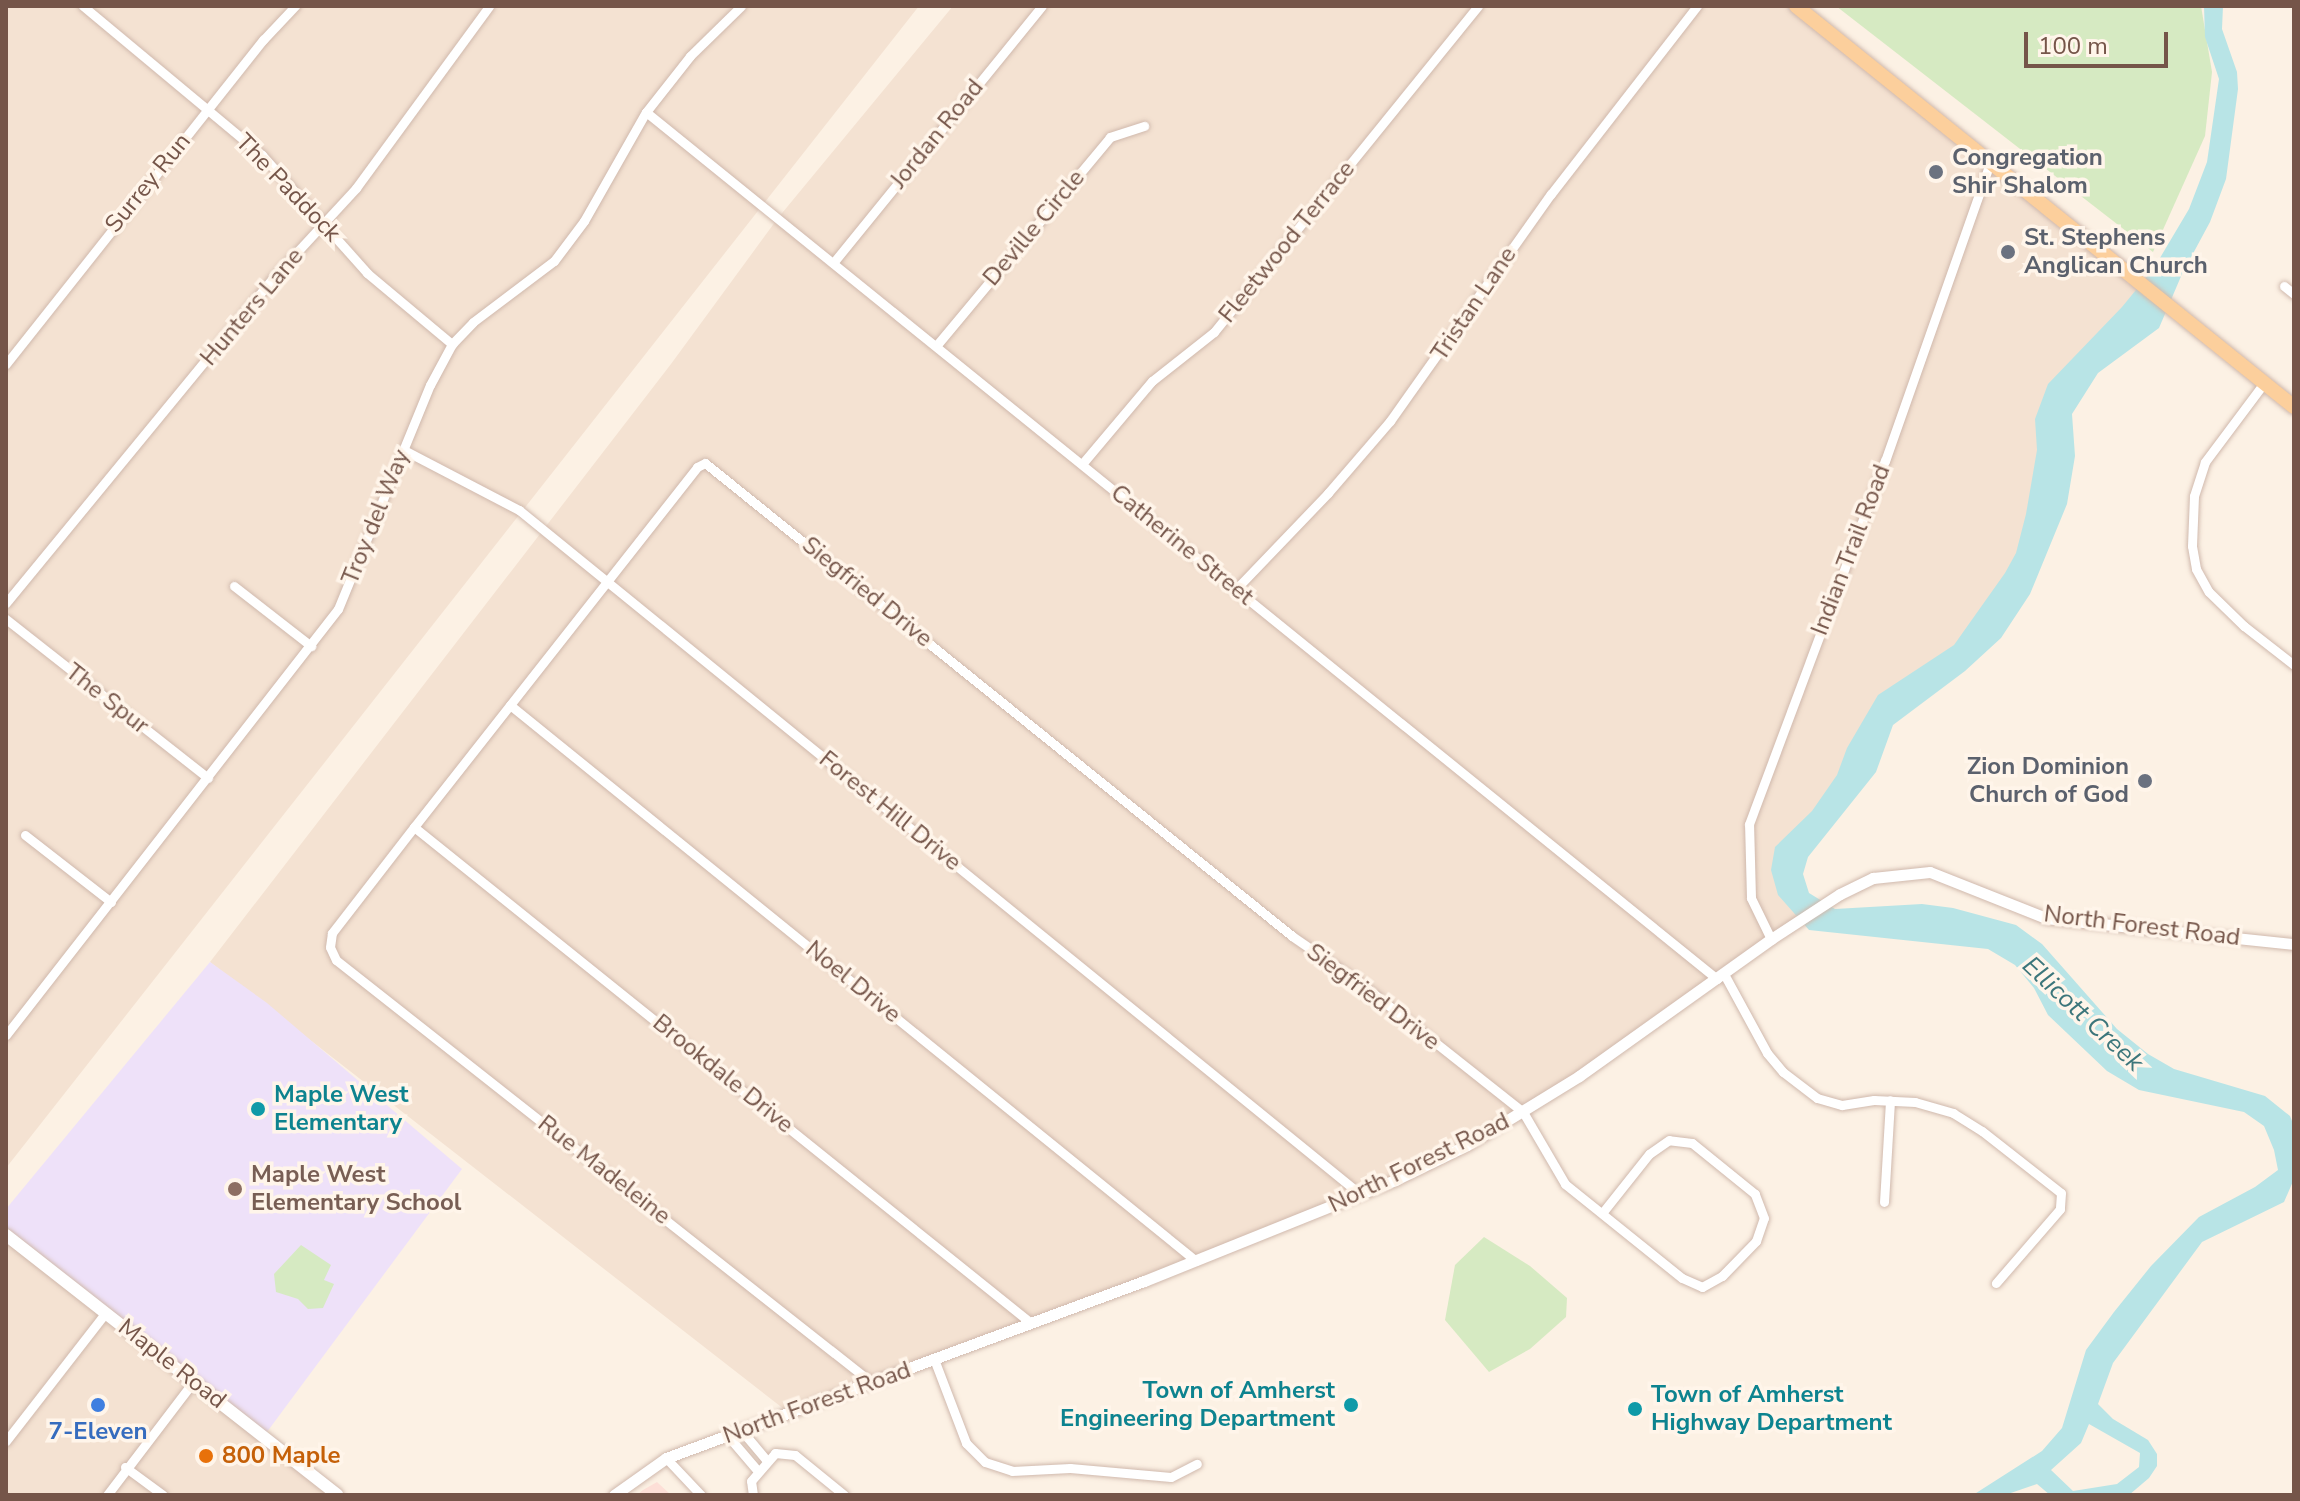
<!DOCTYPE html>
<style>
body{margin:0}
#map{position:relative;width:2300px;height:1501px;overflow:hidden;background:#fcf1e4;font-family:"Nunito Sans",sans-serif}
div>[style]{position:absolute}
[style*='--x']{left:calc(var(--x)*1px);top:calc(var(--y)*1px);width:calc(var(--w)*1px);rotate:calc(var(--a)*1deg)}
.residential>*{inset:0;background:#f4e2d2}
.commercial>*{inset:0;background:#fddfd7}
.education>*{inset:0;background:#eee1f9}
.green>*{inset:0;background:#d6eac2}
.water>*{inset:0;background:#b8e4e6}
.roads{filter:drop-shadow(0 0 2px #d0b9ad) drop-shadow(0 0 2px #d0b9ad)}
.minor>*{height:9px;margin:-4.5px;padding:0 4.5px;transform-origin:4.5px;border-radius:4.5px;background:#fff}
.tertiary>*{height:11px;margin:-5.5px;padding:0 5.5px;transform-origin:5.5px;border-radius:5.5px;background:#fff}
.secondary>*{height:12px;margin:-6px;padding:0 6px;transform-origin:6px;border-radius:6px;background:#fff}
.primary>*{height:14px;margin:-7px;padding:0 7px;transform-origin:7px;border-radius:7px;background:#fccf9c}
.dots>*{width:22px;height:22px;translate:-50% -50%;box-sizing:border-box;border:4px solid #fff5ea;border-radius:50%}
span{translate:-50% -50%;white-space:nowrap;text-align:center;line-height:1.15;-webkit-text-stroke:7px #fff5ea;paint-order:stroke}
.street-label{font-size:24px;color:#755549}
.worship-label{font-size:24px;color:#5b616d;font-weight:700}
.left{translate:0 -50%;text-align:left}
.right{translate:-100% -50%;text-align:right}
.culture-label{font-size:24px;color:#0d838f;font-weight:700}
.education-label{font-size:24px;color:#785e54;font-weight:700}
.shop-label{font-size:24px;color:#366cbe;font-weight:700}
.food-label{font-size:24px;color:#c56008;font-weight:700}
.water-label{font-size:26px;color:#3c767b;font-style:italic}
.frame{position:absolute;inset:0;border:8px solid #755549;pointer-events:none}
.scale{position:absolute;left:2024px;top:32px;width:144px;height:36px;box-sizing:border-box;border:4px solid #755549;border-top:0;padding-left:10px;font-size:24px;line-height:28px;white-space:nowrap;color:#755549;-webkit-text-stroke:6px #fff5ea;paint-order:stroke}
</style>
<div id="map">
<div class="residential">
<i style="clip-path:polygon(6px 6px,919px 6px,6px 1168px)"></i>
<i style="clip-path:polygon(953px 6px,1796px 6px,2153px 292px,2058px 401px,2057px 465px,1976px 649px,1894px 695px,1785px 877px,1814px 912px,1579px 1076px,1395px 1180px,789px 1413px,210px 962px,671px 364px,778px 218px)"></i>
<i style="clip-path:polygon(6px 1235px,327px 1495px,6px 1495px)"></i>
</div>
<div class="commercial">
<i style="clip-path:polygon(657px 1482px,671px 1495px,637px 1495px,643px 1490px)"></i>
</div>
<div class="education">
<i style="clip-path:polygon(210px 962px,267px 1003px,462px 1169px,264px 1436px,106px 1312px,6px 1227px,6px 1209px)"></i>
</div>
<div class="green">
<i style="clip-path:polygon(1836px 6px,2201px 6px,2212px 72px,2205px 136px,2153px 252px)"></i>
<i style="clip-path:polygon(1484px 1237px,1530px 1266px,1567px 1298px,1566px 1317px,1530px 1349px,1489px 1372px,1445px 1320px,1455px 1265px)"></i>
<i style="clip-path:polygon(301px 1245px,331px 1265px,324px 1280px,334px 1284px,323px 1308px,308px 1309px,298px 1299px,276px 1292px,274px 1274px)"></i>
</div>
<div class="water">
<i style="clip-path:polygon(evenodd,2204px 6px,2223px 6px,2222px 29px,2237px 72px,2238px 89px,2226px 179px,2210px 222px,2182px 274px,2159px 328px,2098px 373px,2072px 414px,2075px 456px,2067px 504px,2030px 594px,2001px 638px,1965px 671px,1893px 725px,1876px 772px,1808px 857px,1803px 874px,1809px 893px,1835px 909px,1922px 904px,1953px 908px,2016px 925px,2042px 944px,2117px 1029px,2148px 1054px,2174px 1069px,2265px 1096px,2290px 1116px,2294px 1126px,2294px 1179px,2284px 1202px,2202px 1242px,2113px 1363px,2098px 1404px,2113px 1419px,2148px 1440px,2157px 1454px,2157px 1466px,2149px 1478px,2129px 1495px,2050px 1495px,2037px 1484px,2005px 1495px,1973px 1495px,2042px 1451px,2062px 1428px,2086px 1350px,2114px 1312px,2151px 1266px,2199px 1217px,2255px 1187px,2278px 1170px,2274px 1150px,2264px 1126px,2244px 1112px,2139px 1090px,2107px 1071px,2048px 1015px,2034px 988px,2015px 965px,1988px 949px,1809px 930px,1778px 895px,1771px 870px,1775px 847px,1812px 811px,1837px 775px,1847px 748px,1878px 695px,1954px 645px,2005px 573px,2016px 553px,2026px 514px,2037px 450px,2035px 419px,2048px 384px,2122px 307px,2154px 268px,2189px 209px,2207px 162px,2219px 79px,2205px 37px,2204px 6px,2089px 1424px,2140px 1453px,2139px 1467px,2117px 1484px,2073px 1491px,2051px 1470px,2081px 1443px,2089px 1424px)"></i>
</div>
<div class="roads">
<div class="minor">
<i style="--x:83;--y:6;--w:233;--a:39.8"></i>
<i style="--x:262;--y:155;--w:158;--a:48.3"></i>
<i style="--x:367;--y:273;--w:111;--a:39.9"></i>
<i style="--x:646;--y:112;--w:1378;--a:38.99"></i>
<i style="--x:833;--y:263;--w:331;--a:-50.9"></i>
<i style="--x:2284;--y:286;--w:13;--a:39"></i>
<i style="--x:936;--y:346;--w:272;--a:-50.2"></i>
<i style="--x:1110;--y:137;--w:36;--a:-18"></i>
<i style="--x:6;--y:364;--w:414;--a:-51.6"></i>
<i style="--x:263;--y:40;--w:47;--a:-46.7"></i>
<i style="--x:2264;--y:383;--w:99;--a:126.8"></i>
<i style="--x:2205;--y:462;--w:36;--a:108"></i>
<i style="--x:2194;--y:496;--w:50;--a:92.3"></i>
<i style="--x:2192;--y:546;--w:23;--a:80"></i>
<i style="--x:2196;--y:569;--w:26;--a:61"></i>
<i style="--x:2209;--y:592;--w:49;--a:44.2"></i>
<i style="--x:2244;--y:626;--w:63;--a:38"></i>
<i style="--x:404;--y:450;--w:130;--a:27.6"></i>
<i style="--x:519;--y:510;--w:1084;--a:39.12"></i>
<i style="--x:1082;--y:464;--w:109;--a:-49.9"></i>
<i style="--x:1152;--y:381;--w:79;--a:-38.3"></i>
<i style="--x:1214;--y:332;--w:419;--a:-51"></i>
<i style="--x:234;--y:586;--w:98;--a:37.9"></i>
<i style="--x:1236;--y:589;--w:133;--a:-46.2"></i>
<i style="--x:1328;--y:493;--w:95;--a:-49.3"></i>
<i style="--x:1390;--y:421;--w:278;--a:-54.7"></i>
<i style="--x:1551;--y:194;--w:238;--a:-52.2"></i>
<i style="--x:6;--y:603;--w:422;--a:-50.6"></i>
<i style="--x:274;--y:277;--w:121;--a:-47.3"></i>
<i style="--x:356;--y:188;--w:225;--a:-53.8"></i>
<i style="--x:6;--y:619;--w:257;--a:38.2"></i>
<i style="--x:510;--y:705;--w:883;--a:39.02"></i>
<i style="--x:414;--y:827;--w:792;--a:38.8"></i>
<i style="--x:25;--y:835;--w:109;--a:37.9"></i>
<i style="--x:1771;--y:939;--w:46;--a:-116"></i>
<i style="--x:1751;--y:898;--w:74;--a:-91.5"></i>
<i style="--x:1749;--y:824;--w:388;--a:-69.5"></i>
<i style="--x:1885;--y:461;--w:316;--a:-70.6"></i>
<i style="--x:1724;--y:974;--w:90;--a:61.4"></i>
<i style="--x:1767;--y:1053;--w:25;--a:50"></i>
<i style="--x:1783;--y:1072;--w:43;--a:37.4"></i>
<i style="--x:1817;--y:1098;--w:26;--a:16"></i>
<i style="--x:1842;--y:1105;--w:32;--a:-9"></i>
<i style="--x:1874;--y:1100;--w:41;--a:2.8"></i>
<i style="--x:1915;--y:1102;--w:40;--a:16"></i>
<i style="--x:1953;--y:1113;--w:34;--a:32"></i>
<i style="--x:1982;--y:1131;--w:100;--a:38.1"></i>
<i style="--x:2061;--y:1193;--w:16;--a:94"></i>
<i style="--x:2060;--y:1209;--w:98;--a:130.9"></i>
<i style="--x:6;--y:1035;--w:540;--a:-52.07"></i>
<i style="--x:338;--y:609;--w:242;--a:-67.7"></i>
<i style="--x:430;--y:385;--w:47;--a:-61.8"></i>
<i style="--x:452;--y:344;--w:30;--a:-46"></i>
<i style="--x:473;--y:322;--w:101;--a:-37"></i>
<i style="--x:554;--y:261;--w:50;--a:-53.1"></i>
<i style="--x:584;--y:221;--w:125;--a:-60.4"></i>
<i style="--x:646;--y:112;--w:71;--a:-51.8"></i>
<i style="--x:690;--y:56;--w:71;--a:-44.4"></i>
<i style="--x:1884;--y:1202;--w:102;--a:-86.6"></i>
<i style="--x:934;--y:1359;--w:90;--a:69.1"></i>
<i style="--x:966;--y:1443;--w:27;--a:45"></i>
<i style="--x:985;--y:1462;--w:28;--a:18"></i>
<i style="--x:1012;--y:1471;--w:58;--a:-3"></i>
<i style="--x:1070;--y:1468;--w:101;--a:5.1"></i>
<i style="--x:1171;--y:1477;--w:29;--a:-27"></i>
<i style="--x:871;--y:1382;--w:681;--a:-141.73"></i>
<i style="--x:336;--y:960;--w:14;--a:-115"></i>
<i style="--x:330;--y:947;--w:14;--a:-82"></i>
<i style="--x:332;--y:933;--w:134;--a:-52.3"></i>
<i style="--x:414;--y:827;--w:458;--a:-51.8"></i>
<i style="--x:697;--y:467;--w:9;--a:-27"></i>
<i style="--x:705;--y:463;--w:754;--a:38.86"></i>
<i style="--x:1292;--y:936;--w:81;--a:34.5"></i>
<i style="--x:1359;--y:982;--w:209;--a:38.4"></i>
<i style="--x:1523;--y:1112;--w:83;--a:59.7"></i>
<i style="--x:1565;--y:1184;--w:150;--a:38.8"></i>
<i style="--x:1682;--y:1278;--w:22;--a:24"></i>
<i style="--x:1702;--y:1287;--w:23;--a:-29"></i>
<i style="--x:1722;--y:1276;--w:49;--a:-45.8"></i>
<i style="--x:1756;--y:1241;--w:24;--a:-71"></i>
<i style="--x:1764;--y:1218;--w:26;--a:-111"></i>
<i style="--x:1755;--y:1194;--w:81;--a:-141"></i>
<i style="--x:1692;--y:1143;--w:23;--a:-173"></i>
<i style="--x:1669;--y:1140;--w:24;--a:145"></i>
<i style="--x:1649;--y:1154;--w:75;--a:128.5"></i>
<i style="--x:742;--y:1431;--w:39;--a:50"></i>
<i style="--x:728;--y:1436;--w:45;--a:49.5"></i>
<i style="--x:6;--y:1441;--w:163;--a:-52.2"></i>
<i style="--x:666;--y:1458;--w:51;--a:46.6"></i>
<i style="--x:125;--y:1467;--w:47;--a:36.4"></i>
<i style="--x:107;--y:1495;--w:142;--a:-52.7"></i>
<i style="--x:753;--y:1495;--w:14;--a:-98"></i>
<i style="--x:751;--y:1481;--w:37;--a:-49"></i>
<i style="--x:775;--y:1453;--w:20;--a:6"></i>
<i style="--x:795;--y:1455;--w:63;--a:39.2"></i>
</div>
<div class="tertiary">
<i style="--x:614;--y:1495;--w:64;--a:-35.4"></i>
<i style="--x:666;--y:1458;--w:510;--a:-20.32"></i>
<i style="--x:1144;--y:1281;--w:271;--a:-21.9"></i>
<i style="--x:1395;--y:1180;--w:80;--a:-25.9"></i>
<i style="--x:1467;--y:1145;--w:132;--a:-31.6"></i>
<i style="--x:1579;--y:1076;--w:236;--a:-35.5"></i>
<i style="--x:1771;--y:939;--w:82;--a:-33.1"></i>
<i style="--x:1840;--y:894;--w:37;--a:-26"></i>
<i style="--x:1873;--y:878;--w:57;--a:-6"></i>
<i style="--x:1930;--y:872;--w:125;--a:21.6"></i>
<i style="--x:2046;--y:918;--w:249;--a:6"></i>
</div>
<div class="secondary">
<i style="--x:6;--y:1235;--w:421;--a:38.1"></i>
</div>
<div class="primary">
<i style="--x:1796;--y:6;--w:639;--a:38.84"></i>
</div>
</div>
<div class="dots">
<i style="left:1936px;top:172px;background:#6b7280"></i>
<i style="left:2008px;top:252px;background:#6b7280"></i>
<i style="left:2145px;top:781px;background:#6b7280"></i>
<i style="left:258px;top:1109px;background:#0f9aa8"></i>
<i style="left:235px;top:1189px;background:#8d6e63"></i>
<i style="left:98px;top:1405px;background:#3f7fe0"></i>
<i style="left:1351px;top:1405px;background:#0f9aa8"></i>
<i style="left:1635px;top:1409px;background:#0f9aa8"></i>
<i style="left:206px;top:1456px;background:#e8710a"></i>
</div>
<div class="street-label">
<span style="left:937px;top:134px;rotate:-51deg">Jordan Road</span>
<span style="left:148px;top:183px;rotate:-51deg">Surrey Run</span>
<span style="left:288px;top:188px;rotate:46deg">The Paddock</span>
<span style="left:1034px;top:228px;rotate:-50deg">Deville Circle</span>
<span style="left:1287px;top:242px;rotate:-51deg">Fleetwood Terrace</span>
<span style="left:1474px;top:304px;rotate:-56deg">Tristan Lane</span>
<span style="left:252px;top:307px;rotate:-50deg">Hunters Lane</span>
<span style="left:376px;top:517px;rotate:-68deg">Troy del Way</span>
<span style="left:1182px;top:545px;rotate:39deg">Catherine Street</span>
<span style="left:1851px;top:550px;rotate:-69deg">Indian Trail Road</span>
<span style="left:867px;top:592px;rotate:39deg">Siegfried Drive</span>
<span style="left:107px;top:699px;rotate:38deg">The Spur</span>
<span style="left:890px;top:811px;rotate:39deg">Forest Hill Drive</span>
<span style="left:2142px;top:926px;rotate:7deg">North Forest Road</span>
<span style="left:853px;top:982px;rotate:39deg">Noel Drive</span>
<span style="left:1373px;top:997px;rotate:37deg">Siegfried Drive</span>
<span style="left:723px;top:1074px;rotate:39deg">Brookdale Drive</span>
<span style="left:1419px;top:1163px;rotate:-26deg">North Forest Road</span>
<span style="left:604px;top:1170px;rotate:38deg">Rue Madeleine</span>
<span style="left:172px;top:1364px;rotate:38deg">Maple Road</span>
<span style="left:817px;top:1403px;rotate:-20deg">North Forest Road</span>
</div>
<div class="worship-label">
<span class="left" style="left:1952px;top:172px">Congregation<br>Shir Shalom</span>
<span class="left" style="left:2024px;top:252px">St. Stephens<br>Anglican Church</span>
<span class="right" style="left:2129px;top:781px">Zion Dominion<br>Church of God</span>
</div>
<div class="culture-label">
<span class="left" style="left:274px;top:1109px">Maple West<br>Elementary</span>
<span class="right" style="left:1335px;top:1405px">Town of Amherst<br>Engineering Department</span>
<span class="left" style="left:1651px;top:1409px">Town of Amherst<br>Highway Department</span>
</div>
<div class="education-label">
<span class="left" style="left:251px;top:1189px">Maple West<br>Elementary School</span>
</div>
<div class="shop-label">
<span style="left:98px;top:1432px">7-Eleven</span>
</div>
<div class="food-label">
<span class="left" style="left:222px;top:1456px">800 Maple</span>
</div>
<div class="water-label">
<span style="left:2083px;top:1014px;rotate:43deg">Ellicott Creek</span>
</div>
<div class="frame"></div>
<div class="scale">100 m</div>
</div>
